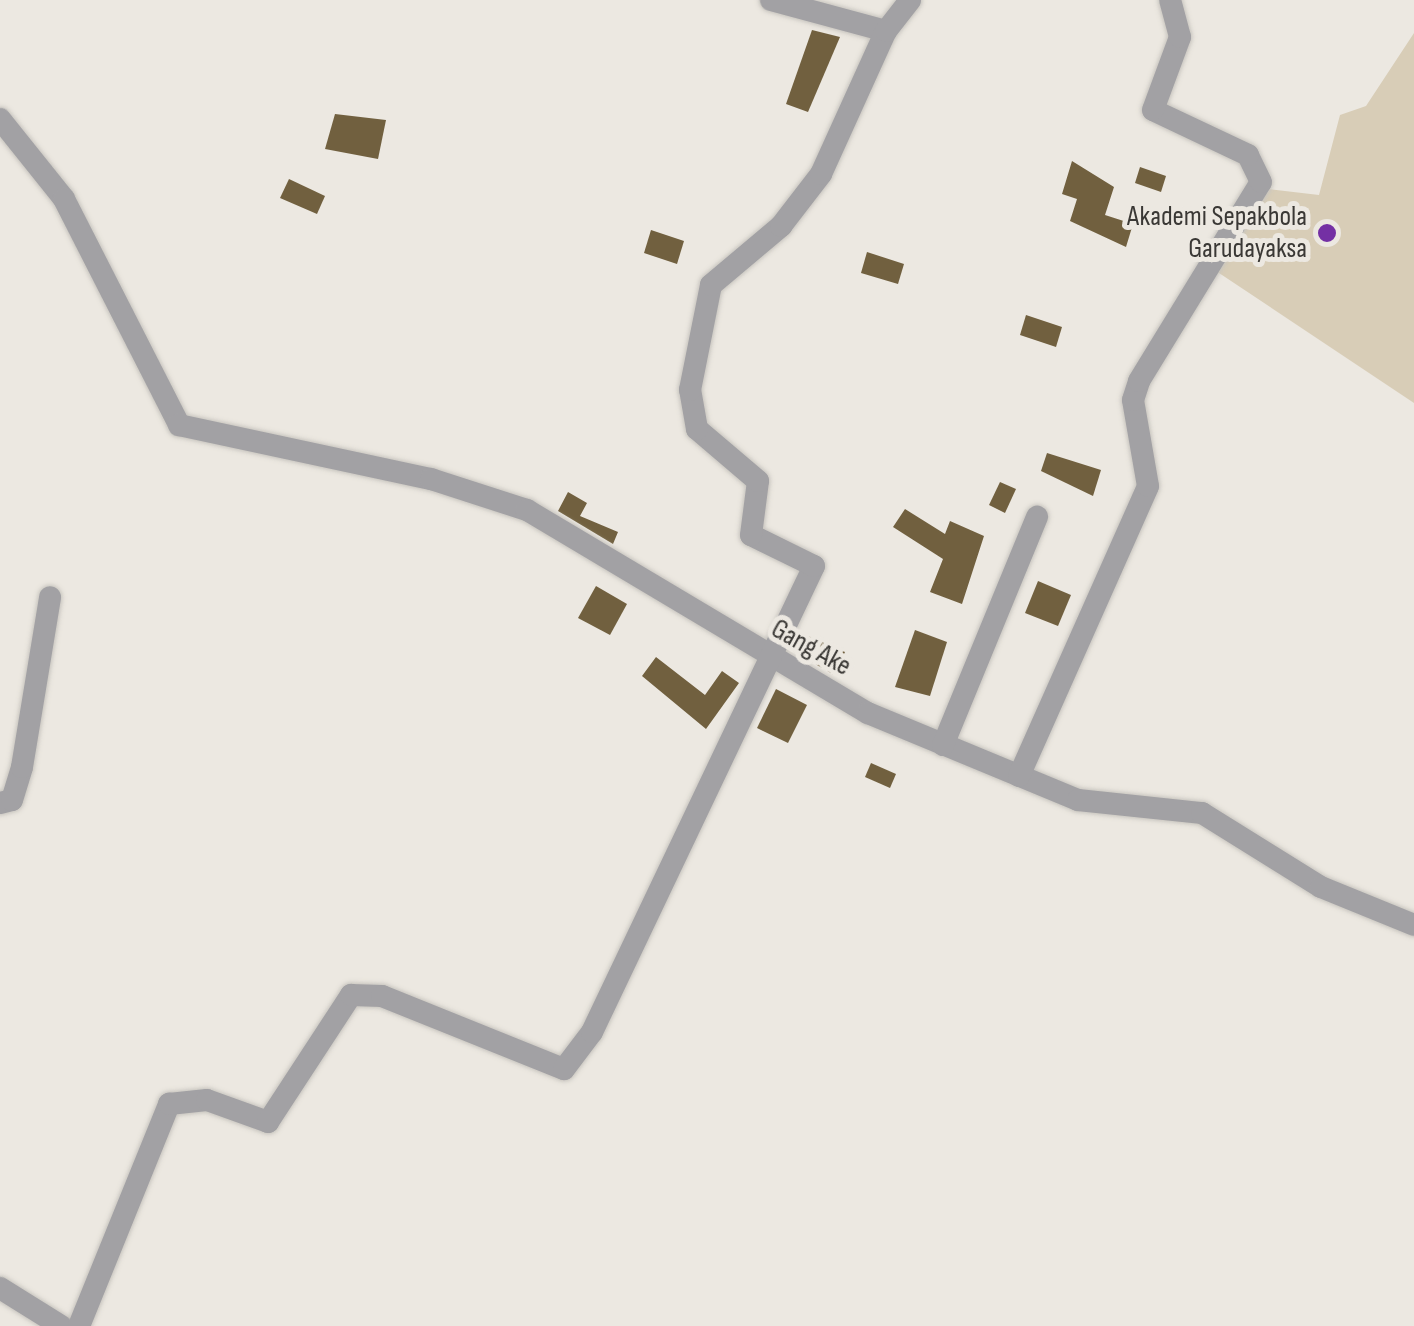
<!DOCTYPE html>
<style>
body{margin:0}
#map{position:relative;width:1414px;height:1326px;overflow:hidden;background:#ece8e1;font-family:"Sofia Sans Condensed",sans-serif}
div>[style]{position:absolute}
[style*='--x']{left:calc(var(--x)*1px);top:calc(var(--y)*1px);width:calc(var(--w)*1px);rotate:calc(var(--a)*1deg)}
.green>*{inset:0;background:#d8cdb7}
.building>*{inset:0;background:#71603f}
.roads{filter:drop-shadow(0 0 2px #c8c5bf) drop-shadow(0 0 2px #c8c5bf)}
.minor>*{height:22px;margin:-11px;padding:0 11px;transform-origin:11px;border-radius:11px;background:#a2a1a4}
.dots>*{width:28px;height:28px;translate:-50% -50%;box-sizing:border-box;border:5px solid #ece8e1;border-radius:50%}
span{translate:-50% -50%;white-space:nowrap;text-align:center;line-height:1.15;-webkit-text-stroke:10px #ece8e1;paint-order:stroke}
.poi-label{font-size:28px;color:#3a3835}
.right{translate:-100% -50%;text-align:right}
.street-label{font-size:28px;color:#3a3835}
</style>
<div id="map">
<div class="green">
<i style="clip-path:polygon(1414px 33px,1414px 403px,1216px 271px,1268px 189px,1319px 195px,1340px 115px,1366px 106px)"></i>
</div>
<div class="building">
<i style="clip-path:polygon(812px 30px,840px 37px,808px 112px,786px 104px)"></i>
<i style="clip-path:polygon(335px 114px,386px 120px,378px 159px,325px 149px)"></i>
<i style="clip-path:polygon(1072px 161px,1114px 187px,1105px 215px,1133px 224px,1126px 247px,1070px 221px,1077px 199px,1062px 194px)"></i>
<i style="clip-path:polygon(1140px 167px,1166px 176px,1161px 192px,1135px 183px)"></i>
<i style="clip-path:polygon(289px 179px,325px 196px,317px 214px,280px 198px)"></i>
<i style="clip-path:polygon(651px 230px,684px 241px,677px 264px,644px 253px)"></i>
<i style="clip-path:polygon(867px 252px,904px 264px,898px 284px,861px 273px)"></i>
<i style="clip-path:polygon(1026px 315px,1062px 327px,1056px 347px,1020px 335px)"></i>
<i style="clip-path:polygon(1047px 453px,1101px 470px,1093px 496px,1041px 471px)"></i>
<i style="clip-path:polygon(1000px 482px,1016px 489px,1005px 513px,989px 505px)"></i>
<i style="clip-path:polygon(568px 492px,587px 503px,580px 516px,618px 532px,613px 544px,558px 511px)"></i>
<i style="clip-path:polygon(905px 509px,945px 534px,950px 521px,984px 536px,962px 604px,930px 592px,943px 559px,893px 527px)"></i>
<i style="clip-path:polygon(1038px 581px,1071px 595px,1058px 626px,1025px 613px)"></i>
<i style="clip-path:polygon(596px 586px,627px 604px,610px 635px,578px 618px)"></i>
<i style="clip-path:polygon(915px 630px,947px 642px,930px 696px,895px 687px)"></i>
<i style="clip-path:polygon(799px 632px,845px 652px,834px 675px,791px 650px)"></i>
<i style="clip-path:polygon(656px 657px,705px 695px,722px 671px,739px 683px,706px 729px,642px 676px)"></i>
<i style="clip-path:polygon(776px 689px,807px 705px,788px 743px,757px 728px)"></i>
<i style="clip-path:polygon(871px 763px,896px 774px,890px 788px,865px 777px)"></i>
</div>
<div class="roads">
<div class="minor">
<i style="--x:771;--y:0;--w:119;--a:15.1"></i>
<i style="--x:0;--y:119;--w:102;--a:51.3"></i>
<i style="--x:64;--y:199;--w:254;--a:63"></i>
<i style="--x:179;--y:425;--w:258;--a:12.1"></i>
<i style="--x:431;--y:479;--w:101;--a:17.9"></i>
<i style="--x:527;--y:510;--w:397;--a:30.8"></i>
<i style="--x:868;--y:713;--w:227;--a:22.5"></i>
<i style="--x:1078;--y:800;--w:125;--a:6"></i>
<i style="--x:1202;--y:813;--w:140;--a:31.9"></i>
<i style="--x:1321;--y:887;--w:100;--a:22.2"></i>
<i style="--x:943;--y:745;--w:247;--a:-67.6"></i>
<i style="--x:1019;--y:776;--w:317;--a:-66"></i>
<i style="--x:1148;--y:486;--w:87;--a:-99.9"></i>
<i style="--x:1133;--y:400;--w:20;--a:-72"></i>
<i style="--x:1139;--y:381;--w:233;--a:-58.5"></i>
<i style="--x:1261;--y:182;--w:30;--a:-116"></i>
<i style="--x:1248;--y:155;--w:105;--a:-154.7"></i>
<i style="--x:1153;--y:110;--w:78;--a:-69.7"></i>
<i style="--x:1180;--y:37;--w:38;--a:-105"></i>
<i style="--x:0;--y:803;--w:12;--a:-14"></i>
<i style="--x:12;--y:800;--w:34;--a:-73"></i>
<i style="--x:22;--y:767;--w:172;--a:-80.6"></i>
<i style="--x:0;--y:1288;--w:72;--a:31.9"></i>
<i style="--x:79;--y:1326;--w:240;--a:-67.9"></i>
<i style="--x:169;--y:1104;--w:38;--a:-6"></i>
<i style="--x:207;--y:1100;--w:65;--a:19.8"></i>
<i style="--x:268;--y:1122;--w:152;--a:-56.8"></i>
<i style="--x:351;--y:995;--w:31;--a:2"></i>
<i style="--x:382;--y:996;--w:196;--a:21.9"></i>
<i style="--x:564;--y:1069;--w:46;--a:-52.9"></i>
<i style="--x:592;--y:1032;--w:516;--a:-64.53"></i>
<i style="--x:814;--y:566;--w:70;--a:-153.8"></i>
<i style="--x:751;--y:535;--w:54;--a:-82.6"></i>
<i style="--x:758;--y:481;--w:80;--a:-139.6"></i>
<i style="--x:697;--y:429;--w:40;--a:-100"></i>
<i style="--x:690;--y:390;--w:107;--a:-78.7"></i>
<i style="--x:711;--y:285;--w:92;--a:-40.1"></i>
<i style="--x:781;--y:226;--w:66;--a:-52.4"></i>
<i style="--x:821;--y:174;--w:157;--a:-65.6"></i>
<i style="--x:886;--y:31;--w:39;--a:-52"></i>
</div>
</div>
<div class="dots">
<i style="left:1327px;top:233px;background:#7430a4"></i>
</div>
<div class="poi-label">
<span class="right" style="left:1307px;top:233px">Akademi Sepakbola<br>Garudayaksa</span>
</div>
<div class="street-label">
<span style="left:811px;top:648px;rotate:29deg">Gang Ake</span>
</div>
</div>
